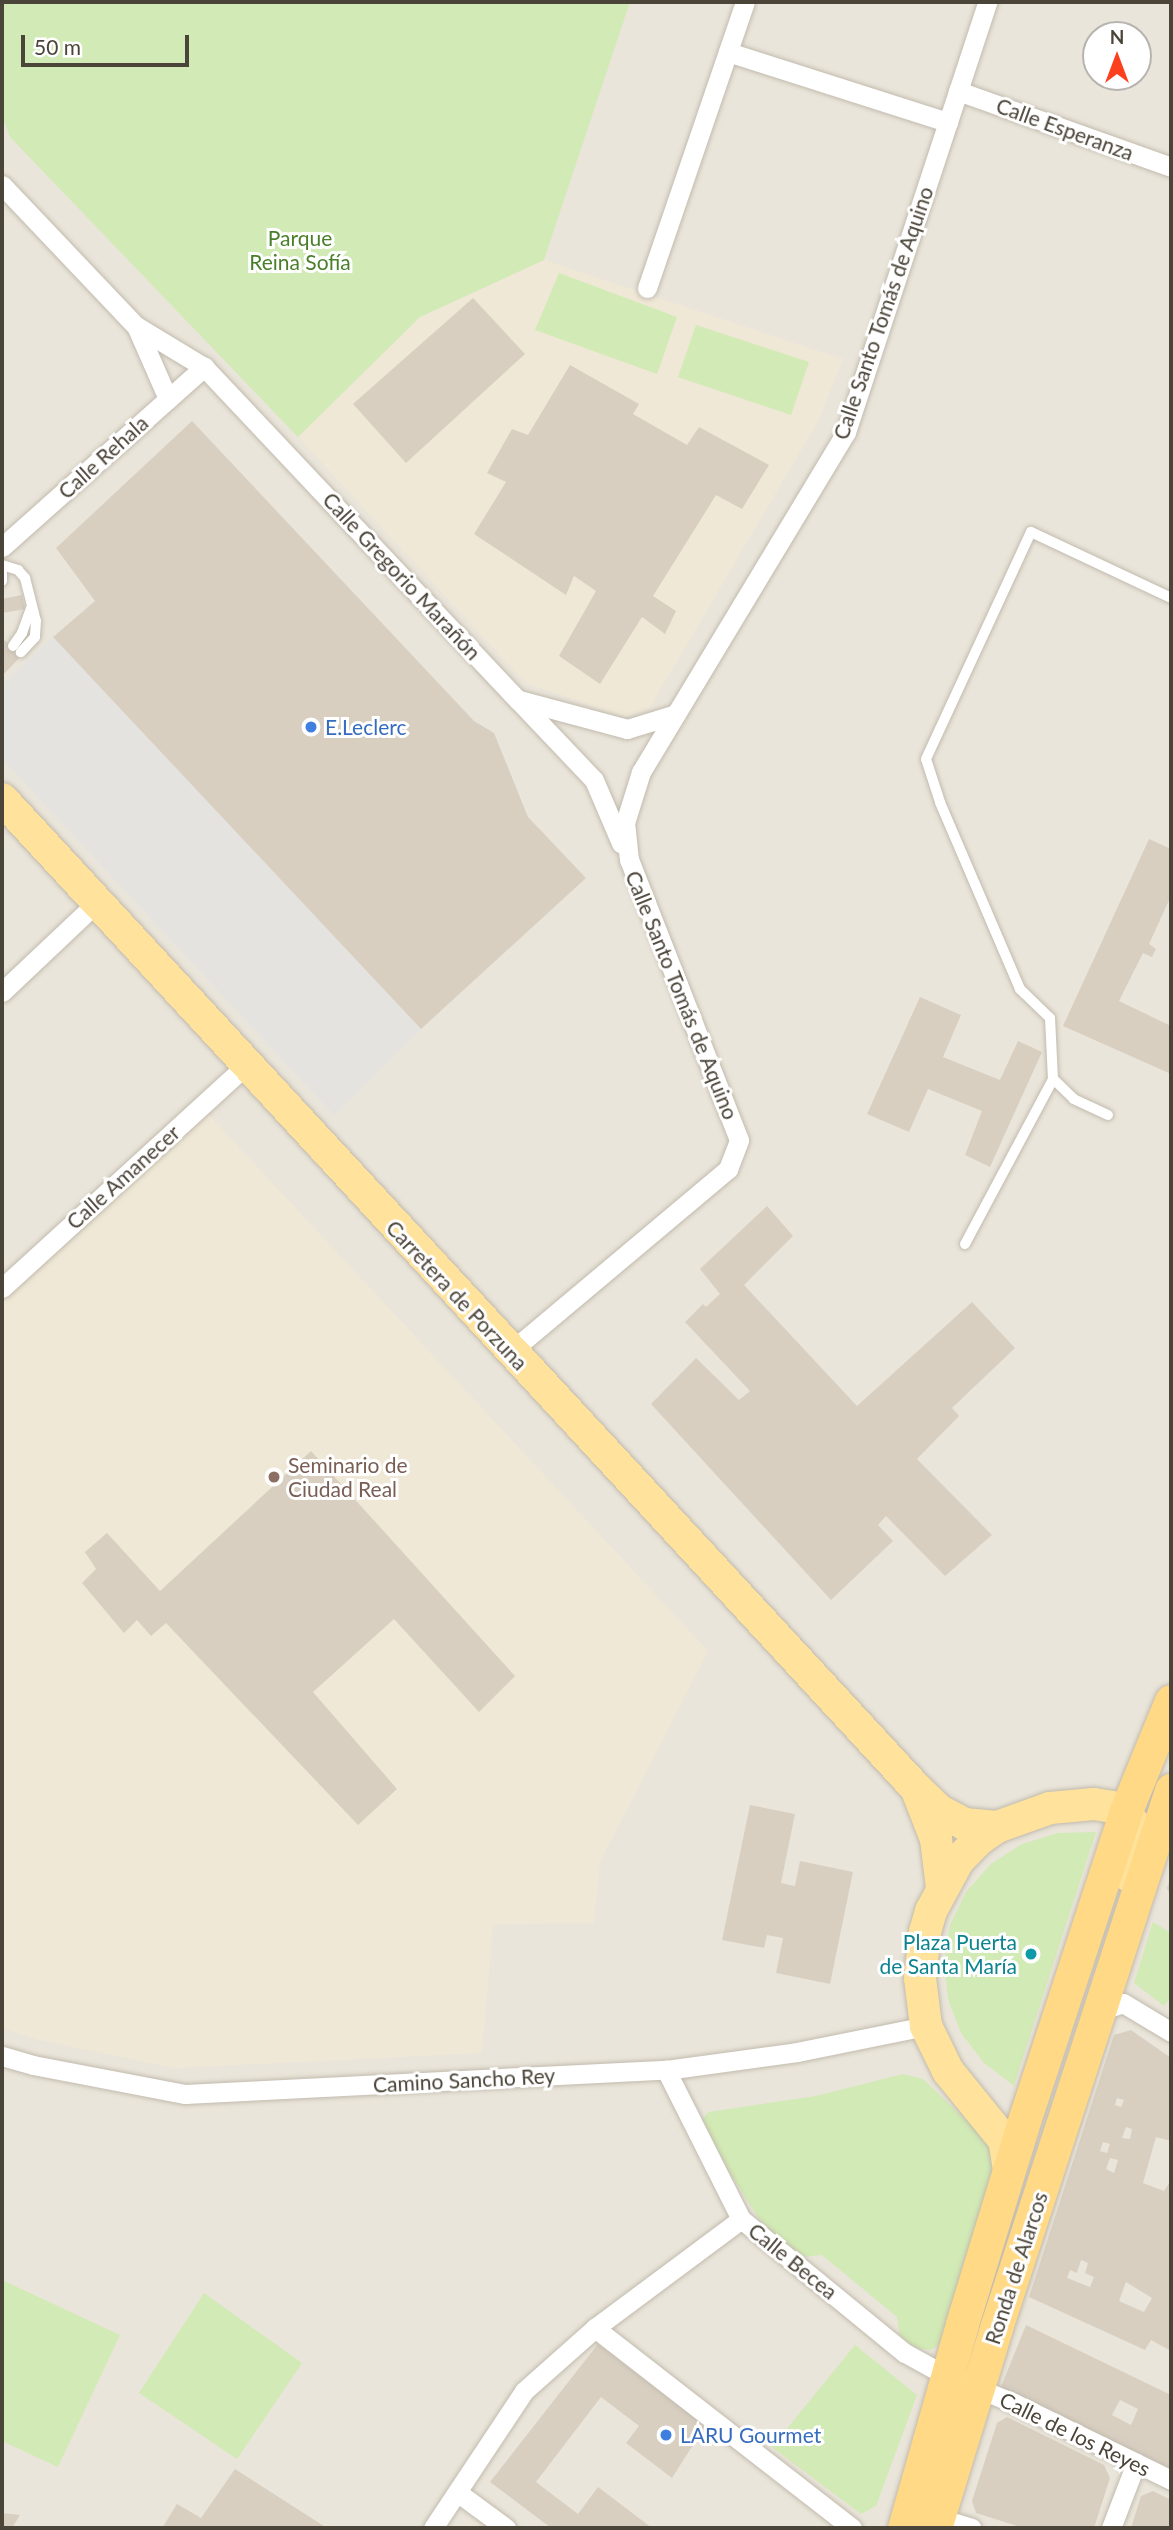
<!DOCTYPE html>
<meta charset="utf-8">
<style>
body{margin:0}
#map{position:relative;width:1173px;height:2530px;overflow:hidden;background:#f6f3ec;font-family:Lato,sans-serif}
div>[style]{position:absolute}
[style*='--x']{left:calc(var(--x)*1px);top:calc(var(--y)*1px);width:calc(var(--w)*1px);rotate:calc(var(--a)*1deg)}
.residential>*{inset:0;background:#eae5da}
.education>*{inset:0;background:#efe8d6}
.green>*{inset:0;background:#d2eab5}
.parking>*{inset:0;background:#e5e3e0}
.building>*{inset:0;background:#d8cfc1}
.roads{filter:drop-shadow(0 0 2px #c2bbae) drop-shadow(0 0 2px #c2bbae)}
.service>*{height:10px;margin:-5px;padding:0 5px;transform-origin:5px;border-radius:5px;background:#fff}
.minor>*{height:19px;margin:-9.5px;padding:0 9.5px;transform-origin:9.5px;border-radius:9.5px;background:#fff}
.primary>*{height:32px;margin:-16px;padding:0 16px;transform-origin:16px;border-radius:16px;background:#ffe39c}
.trunk>*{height:33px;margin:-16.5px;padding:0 16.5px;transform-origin:16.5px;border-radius:16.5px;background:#ffd985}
.dots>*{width:19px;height:19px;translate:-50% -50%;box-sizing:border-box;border:4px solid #fff;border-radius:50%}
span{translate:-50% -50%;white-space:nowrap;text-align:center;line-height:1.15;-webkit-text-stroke:6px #fff;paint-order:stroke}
.street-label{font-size:21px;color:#4b4439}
.park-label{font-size:21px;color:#4a7f2a}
.shop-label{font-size:21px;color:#366cbe}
.left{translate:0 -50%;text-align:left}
.education-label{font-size:21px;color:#785e54}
.culture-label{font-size:21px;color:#0d838f}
.right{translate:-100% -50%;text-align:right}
.frame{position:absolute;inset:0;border:4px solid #4b4439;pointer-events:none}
.north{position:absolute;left:1082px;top:21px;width:70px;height:70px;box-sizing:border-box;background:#fff;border:2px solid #b7b4b0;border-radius:50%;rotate:0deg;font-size:19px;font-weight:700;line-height:28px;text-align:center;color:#4b4439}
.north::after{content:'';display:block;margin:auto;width:24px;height:32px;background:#fc3f1d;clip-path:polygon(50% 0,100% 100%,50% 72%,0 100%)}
.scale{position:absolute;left:21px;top:35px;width:168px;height:32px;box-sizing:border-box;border:4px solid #4b4439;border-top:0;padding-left:9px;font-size:21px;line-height:24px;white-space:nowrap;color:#4b4439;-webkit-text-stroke:5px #fff;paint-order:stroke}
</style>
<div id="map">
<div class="residential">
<i style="clip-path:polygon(evenodd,2px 2px,1171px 2px,1171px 2528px,2px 2528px,2px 2px,1096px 35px,1138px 35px,1138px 77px,1096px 77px,1096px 35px)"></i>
</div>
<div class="education">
<i style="clip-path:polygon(544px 260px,843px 359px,818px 421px,650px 707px,625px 717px,526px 683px,298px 437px,420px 317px)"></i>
<i style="clip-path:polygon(208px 1114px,708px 1651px,600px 1862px,594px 1923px,493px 1924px,482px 2053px,175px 2068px,43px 2041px,2px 2028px,2px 1303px)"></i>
</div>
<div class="green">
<i style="clip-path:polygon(2px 2px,630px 2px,544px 260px,420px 317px,298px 437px,10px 137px,2px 115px)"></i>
<i style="clip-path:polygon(559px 273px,677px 317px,657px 374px,535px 330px)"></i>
<i style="clip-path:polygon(696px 325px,809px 362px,791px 415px,678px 377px)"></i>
<i style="clip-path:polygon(1096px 1832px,1014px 2085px,1014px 2086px,984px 2063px,961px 2033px,948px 1999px,944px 1962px,950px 1925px,966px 1892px,991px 1864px,1022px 1844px,1058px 1833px)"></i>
<i style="clip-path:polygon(1153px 1922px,1171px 1933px,1171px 1997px,1164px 2006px,1134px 1983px)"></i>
<i style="clip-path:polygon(903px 2074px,923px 2079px,983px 2136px,991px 2145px,997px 2166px,943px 2341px,931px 2350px,915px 2348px,900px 2336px,897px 2317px,822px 2255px,804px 2257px,797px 2255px,760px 2220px,703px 2131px,702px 2120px,708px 2112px,816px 2096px)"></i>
<i style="clip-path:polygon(2px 2280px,120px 2335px,58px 2467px,2px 2441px)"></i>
<i style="clip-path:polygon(204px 2293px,302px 2363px,237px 2459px,139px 2393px)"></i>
<i style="clip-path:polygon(855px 2345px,917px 2395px,876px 2506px,861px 2514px,772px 2447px)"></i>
</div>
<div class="parking">
<i style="clip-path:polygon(53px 637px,421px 1029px,334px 1115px,2px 759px,2px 685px)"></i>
</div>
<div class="building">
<i style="clip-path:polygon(473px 298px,525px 354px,406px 463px,353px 404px)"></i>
<i style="clip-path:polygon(570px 365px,639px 404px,633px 414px,687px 445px,699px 427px,769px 465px,742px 509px,716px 495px,653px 596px,676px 611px,665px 634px,642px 617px,600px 684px,559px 656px,596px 591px,574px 576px,566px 595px,474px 534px,506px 482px,487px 473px,512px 429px,528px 435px)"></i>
<i style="clip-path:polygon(192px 421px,474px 721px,494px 733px,528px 817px,586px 878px,421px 1029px,53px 637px,95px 601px,56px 548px)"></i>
<i style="clip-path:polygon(22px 595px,25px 609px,2px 613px,2px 599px)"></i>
<i style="clip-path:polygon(2px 639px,24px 653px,2px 676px)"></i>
<i style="clip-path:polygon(1149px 839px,1171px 849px,1171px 896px,1149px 944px,1156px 949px,1152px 957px,1143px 953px,1119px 1001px,1171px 1026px,1171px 1074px,1063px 1026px)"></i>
<i style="clip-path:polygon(920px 997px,961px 1015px,943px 1057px,1000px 1080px,1018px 1041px,1042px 1052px,990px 1167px,965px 1155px,982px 1111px,928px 1089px,909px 1132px,867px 1114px)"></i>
<i style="clip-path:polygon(767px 1206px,793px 1236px,744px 1285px,857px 1406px,972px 1302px,1015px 1348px,952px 1408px,959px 1416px,917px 1459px,992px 1535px,945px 1576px,886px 1516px,878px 1525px,893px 1541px,831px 1600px,651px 1404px,696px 1358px,739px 1400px,750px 1391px,685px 1322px,703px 1304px,706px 1307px,720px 1294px,700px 1269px)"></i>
<i style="clip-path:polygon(311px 1451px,515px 1676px,479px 1712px,394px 1619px,313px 1692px,397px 1789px,358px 1825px,166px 1623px,151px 1636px,137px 1620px,124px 1633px,82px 1583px,96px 1569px,85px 1552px,107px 1533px,160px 1591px)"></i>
<i style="clip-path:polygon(750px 1805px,795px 1814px,781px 1883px,795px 1886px,800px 1861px,853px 1872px,830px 1984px,776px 1973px,783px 1938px,767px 1935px,764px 1948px,722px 1940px)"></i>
<i style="clip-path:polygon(1171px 1876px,1171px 1897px,1167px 1888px)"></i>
<i style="clip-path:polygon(evenodd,1131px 2030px,1171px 2058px,1171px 2141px,1156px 2137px,1143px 2183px,1164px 2191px,1171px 2180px,1171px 2351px,1151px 2340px,1145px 2350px,1029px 2297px,1114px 2035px,1131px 2030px,1117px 2098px,1124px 2100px,1121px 2107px,1115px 2105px,1117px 2098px,1131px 2030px,1126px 2127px,1132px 2129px,1130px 2139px,1122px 2138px,1126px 2127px,1131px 2030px,1103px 2142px,1110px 2144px,1107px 2153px,1100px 2151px,1103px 2142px,1131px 2030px,1110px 2158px,1118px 2160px,1114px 2173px,1106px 2169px,1110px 2158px,1131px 2030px,1081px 2260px,1088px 2263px,1085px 2273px,1094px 2277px,1090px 2287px,1067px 2278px,1070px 2270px,1077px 2273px,1081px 2260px,1131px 2030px,1126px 2282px,1152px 2298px,1144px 2312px,1119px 2301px,1126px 2282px)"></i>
<i style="clip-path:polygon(evenodd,1026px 2325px,1171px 2395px,1171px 2475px,999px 2392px,1026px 2325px,1120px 2400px,1138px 2409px,1131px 2425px,1112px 2415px,1120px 2400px)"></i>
<i style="clip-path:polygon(598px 2344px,705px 2426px,672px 2478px,626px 2443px,639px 2426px,601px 2397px,536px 2482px,578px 2514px,598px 2487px,652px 2528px,551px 2528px,490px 2482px)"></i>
<i style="clip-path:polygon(1007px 2417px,1104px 2465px,1110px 2478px,1094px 2528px,1024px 2528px,976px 2513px,972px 2501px,997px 2423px)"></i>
<i style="clip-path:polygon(235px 2469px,327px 2528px,162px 2528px,177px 2504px,201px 2518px)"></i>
<i style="clip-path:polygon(1153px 2491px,1171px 2500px,1171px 2528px,1131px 2528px,1141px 2496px)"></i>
<i style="clip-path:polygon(2px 2513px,20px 2515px,12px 2528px,2px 2528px)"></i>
</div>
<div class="roads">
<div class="service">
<i style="--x:2;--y:565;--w:17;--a:17"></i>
<i style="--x:18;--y:570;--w:11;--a:49"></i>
<i style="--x:25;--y:578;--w:44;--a:75.7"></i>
<i style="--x:36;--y:621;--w:16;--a:94"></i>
<i style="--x:35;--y:637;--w:21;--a:133"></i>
<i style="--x:2;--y:573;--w:8;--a:90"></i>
<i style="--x:13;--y:646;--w:16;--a:-55"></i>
<i style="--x:22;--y:633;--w:27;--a:-70"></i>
<i style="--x:1108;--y:1115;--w:38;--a:-155"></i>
<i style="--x:1074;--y:1099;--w:29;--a:-136"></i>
<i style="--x:1053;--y:1079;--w:61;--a:-92.8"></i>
<i style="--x:1050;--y:1018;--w:42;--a:-136"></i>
<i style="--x:1020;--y:989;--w:203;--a:-113.2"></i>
<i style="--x:940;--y:802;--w:45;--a:-108"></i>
<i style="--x:926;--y:759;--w:250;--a:-65.2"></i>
<i style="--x:1031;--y:532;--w:155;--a:25.2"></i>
<i style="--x:965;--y:1244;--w:187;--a:-61.9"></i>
</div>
<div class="minor">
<i style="--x:728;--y:52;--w:231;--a:17.7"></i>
<i style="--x:958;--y:91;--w:226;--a:19.6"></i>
<i style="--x:2;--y:185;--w:195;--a:46.5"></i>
<i style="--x:136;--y:326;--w:79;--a:31.1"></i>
<i style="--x:204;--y:367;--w:458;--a:46.7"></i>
<i style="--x:518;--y:700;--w:110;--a:46.5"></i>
<i style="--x:594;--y:780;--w:69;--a:66.8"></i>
<i style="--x:647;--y:288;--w:302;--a:-71.1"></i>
<i style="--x:136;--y:326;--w:80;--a:66.3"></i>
<i style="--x:2;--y:547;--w:271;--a:-41.7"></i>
<i style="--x:519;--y:700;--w:112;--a:15"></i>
<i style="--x:627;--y:729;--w:51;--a:-17"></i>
<i style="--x:2;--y:992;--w:129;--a:-43.4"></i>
<i style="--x:2;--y:1288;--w:329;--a:-42.4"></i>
<i style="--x:510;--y:1352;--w:285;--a:-40"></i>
<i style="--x:728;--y:1169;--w:31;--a:-69"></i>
<i style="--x:739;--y:1140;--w:301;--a:-111.4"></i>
<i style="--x:629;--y:860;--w:37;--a:-96"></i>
<i style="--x:625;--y:823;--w:53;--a:-72.6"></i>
<i style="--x:641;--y:772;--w:397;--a:-58.9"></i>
<i style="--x:846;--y:432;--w:453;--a:-71.8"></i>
<i style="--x:1102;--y:2010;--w:22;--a:-18"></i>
<i style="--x:1123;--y:2003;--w:56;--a:31.1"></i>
<i style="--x:2;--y:2056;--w:32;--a:16"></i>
<i style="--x:33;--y:2065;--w:155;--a:10.8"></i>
<i style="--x:185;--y:2094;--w:482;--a:-2.9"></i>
<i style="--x:666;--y:2070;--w:132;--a:-7.8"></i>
<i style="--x:797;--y:2052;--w:132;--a:-11.4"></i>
<i style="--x:666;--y:2070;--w:167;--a:63.3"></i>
<i style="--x:741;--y:2219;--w:212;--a:39.3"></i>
<i style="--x:905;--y:2353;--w:48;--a:28.7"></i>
<i style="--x:947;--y:2376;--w:72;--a:21.9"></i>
<i style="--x:1014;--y:2403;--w:175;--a:26.1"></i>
<i style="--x:595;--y:2328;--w:326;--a:37.9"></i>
<i style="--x:457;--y:2492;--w:61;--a:36.3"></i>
<i style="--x:939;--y:2518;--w:34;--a:17"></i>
<i style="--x:433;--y:2528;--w:164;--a:-56.4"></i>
<i style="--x:524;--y:2391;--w:95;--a:-41.6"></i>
<i style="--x:595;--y:2328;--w:182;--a:-36.7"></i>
<i style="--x:1111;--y:2528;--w:70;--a:-69"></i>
</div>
<div class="primary">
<i style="--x:2;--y:799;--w:1347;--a:47.26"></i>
<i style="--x:916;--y:1788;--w:33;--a:44"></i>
<i style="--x:940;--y:1811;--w:27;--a:28"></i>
<i style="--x:964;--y:1824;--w:33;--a:5"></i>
<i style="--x:918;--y:1793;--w:49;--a:68.6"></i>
<i style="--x:936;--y:1839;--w:49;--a:83"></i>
<i style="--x:1009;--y:2170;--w:30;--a:-99"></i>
<i style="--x:1004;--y:2140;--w:89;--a:-129.1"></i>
<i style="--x:948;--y:2071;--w:50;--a:-116.1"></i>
<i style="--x:926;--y:2026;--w:48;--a:-97.1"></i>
<i style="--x:920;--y:1978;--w:46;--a:-83.8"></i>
<i style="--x:925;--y:1932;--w:22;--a:-74"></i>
<i style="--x:931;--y:1911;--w:57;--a:-61.6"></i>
<i style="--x:958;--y:1861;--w:28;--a:-46"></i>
<i style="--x:977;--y:1841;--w:24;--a:-35"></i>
<i style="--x:997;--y:1827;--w:56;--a:-19.7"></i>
<i style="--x:1050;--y:1808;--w:44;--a:-5.2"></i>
<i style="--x:1094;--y:1804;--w:18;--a:9"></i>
<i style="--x:1112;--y:1807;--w:14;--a:25"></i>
<i style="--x:1125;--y:1813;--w:14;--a:51"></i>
<i style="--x:1134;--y:1824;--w:14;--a:69"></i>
<i style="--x:1139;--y:1837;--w:40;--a:104.4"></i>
</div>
<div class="trunk">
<i style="--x:904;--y:2528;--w:212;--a:-74.1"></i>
<i style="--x:962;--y:2324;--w:215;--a:-73"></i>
<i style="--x:1025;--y:2118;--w:321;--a:-71.8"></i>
<i style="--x:1125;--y:1813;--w:121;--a:-67.7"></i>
<i style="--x:935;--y:2528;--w:209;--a:-73"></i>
<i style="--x:996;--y:2328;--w:566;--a:-71.98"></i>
</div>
</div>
<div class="dots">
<i style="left:311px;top:727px;background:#3f7fe0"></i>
<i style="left:274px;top:1477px;background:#8d6e63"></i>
<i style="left:1031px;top:1954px;background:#0f9aa8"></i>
<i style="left:666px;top:2435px;background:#3f7fe0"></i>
</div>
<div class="street-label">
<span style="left:1065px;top:129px;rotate:20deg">Calle Esperanza</span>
<span style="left:883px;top:313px;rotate:-71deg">Calle Santo Tomás de Aquino</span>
<span style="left:103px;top:457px;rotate:-42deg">Calle Rehala</span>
<span style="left:402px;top:576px;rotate:47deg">Calle Gregorio Marañón</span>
<span style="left:682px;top:995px;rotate:68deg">Calle Santo Tomás de Aquino</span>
<span style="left:123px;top:1177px;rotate:-42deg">Calle Amanecer</span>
<span style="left:457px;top:1295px;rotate:47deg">Carretera de Porzuna</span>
<span style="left:464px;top:2080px;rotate:-3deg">Camino Sancho Rey</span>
<span style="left:793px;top:2261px;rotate:39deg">Calle Becea</span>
<span style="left:1016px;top:2268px;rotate:-72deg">Ronda de Alarcos</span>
<span style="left:1075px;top:2434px;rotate:26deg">Calle de los Reyes</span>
</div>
<div class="park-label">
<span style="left:300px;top:250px">Parque<br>Reina Sofía</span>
</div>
<div class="shop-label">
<span class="left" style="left:325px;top:727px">E.Leclerc</span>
<span class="left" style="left:680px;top:2435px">LARU Gourmet</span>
</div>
<div class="education-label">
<span class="left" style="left:288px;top:1477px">Seminario de<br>Ciudad Real</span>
</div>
<div class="culture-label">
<span class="right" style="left:1017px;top:1954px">Plaza Puerta<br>de Santa María</span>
</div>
<div class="frame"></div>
<div class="north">N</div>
<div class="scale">50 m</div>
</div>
